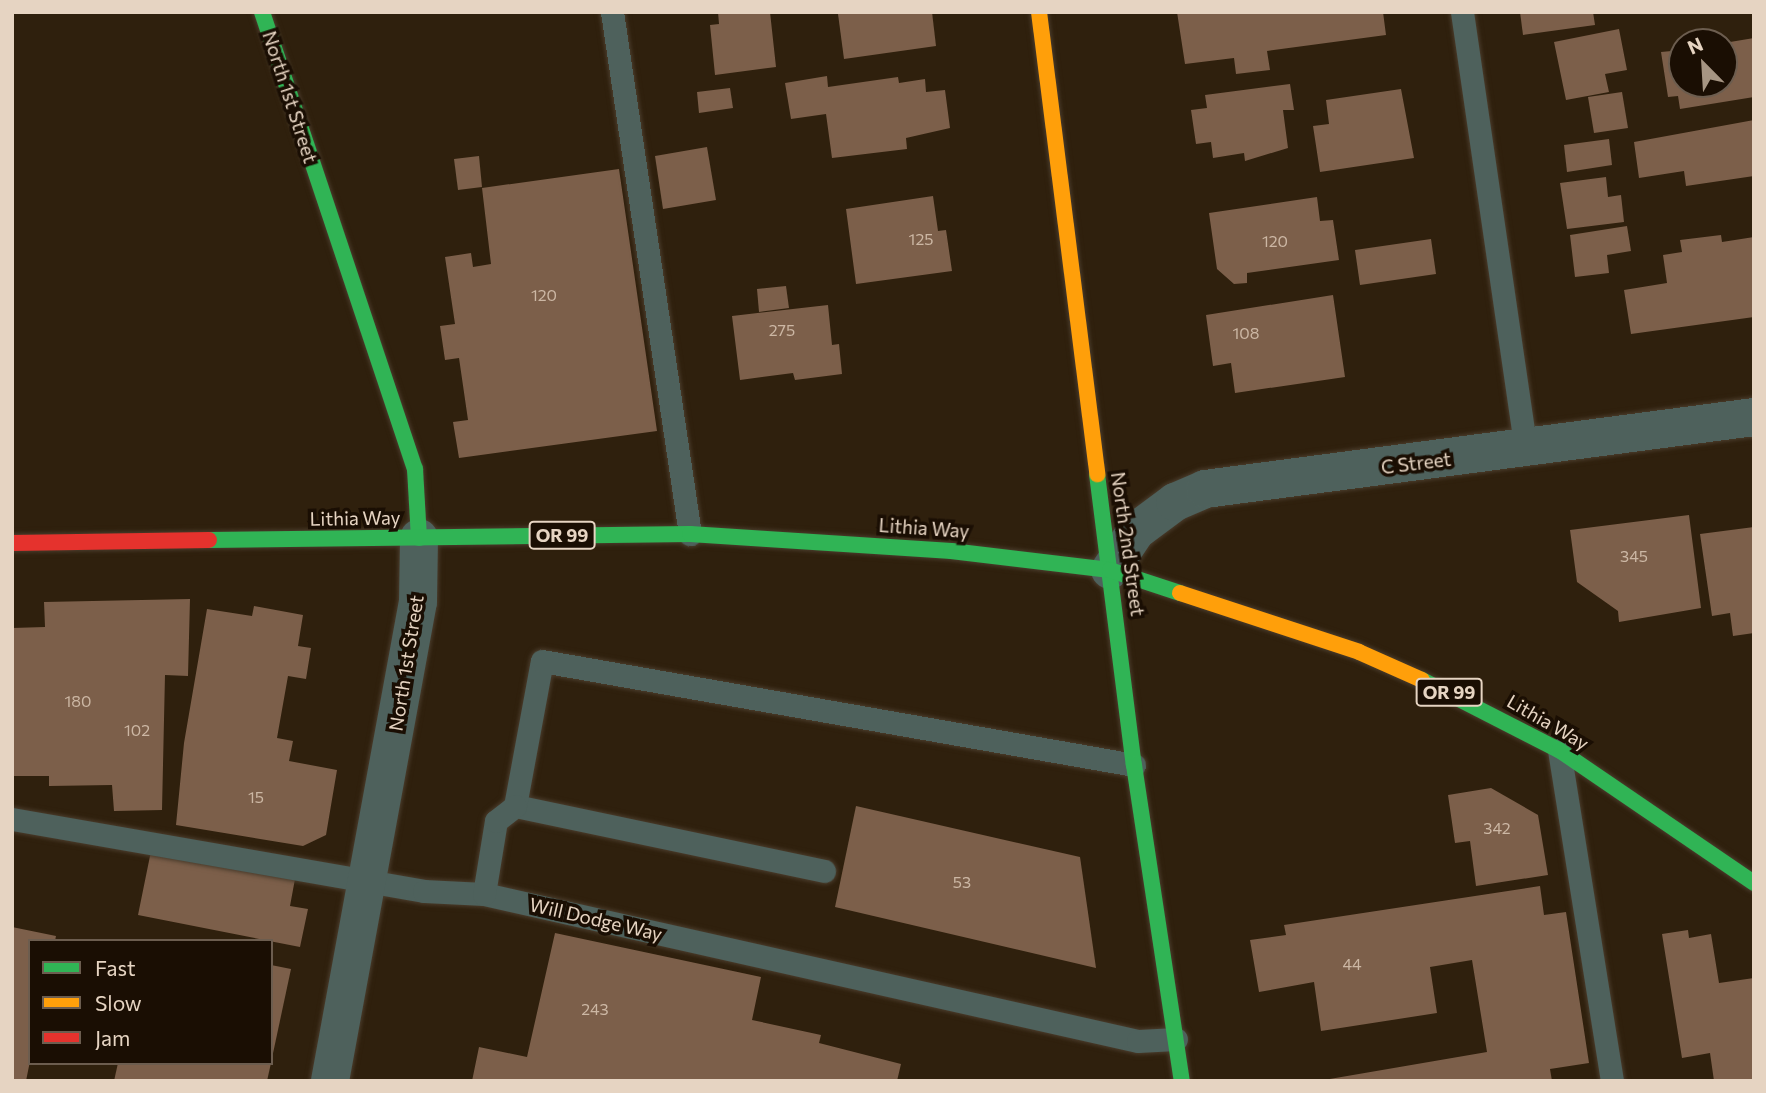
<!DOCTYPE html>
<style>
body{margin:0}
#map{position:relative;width:1766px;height:1093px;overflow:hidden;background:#2f200d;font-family:Commissioner,sans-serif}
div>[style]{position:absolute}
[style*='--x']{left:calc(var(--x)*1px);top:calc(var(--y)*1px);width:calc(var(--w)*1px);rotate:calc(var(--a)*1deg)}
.building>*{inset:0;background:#7c5f4a}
.roads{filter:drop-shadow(0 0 2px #4a3c2c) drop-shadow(0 0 2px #4a3c2c)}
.lane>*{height:23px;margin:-11.5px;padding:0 11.5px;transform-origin:11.5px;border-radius:11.5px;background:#4e615c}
.street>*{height:38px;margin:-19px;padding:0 19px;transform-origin:19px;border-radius:19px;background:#4e615c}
.fast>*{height:16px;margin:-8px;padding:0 8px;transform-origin:8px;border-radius:8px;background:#30b455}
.slow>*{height:16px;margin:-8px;padding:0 8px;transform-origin:8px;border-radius:8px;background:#ff9f0a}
.jam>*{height:16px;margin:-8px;padding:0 8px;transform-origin:8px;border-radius:8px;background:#e5322d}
span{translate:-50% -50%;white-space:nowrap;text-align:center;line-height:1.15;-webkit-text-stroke:7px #1a0e03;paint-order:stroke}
.number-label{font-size:16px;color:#ccb7a4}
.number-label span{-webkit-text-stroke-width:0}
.shield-label span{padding:2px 5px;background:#1a0e03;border:2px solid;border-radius:5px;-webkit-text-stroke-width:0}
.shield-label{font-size:18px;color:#e6d4c2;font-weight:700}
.street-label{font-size:19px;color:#e6d4c2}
.frame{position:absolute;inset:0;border:14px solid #e6d4c2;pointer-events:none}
.legend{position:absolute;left:28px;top:939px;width:245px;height:126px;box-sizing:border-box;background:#1a0e03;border:2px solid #6c5d4f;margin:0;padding:9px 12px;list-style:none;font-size:21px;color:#e6d4c2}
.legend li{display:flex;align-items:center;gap:14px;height:35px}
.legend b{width:35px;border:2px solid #6c5d4f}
.north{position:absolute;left:1668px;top:28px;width:70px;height:70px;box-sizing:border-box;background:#1a0e03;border:2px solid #6c5d4f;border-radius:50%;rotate:336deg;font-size:19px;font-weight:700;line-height:28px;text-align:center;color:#e6d4c2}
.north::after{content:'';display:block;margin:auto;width:24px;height:32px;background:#a69583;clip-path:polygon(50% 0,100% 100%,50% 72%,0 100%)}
</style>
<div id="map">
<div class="building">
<i style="clip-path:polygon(718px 12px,770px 12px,776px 67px,715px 75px,710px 25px,719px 24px)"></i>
<i style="clip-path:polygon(932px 12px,936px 46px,844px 59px,838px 14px)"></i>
<i style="clip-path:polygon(1177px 12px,1383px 12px,1386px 35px,1267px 51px,1270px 70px,1236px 74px,1234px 58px,1185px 64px)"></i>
<i style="clip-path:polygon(1520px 12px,1593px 12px,1595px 25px,1523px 35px)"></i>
<i style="clip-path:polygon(1619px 29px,1627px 70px,1605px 74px,1609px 92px,1566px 100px,1554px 42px)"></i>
<i style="clip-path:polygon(1754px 38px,1754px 97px,1680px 109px,1678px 96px,1668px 97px,1661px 52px,1682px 50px,1682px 84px,1724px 84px,1724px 43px)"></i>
<i style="clip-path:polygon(827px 76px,828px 87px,898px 77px,899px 83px,925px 79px,926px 92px,945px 90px,950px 128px,906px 138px,907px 149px,832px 158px,826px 114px,791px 119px,785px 83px)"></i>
<i style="clip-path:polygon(1290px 84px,1294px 110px,1283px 110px,1288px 148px,1245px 161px,1244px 153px,1213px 158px,1211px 142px,1196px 144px,1191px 110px,1207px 108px,1205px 95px)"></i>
<i style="clip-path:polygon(730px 88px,733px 108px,699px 113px,697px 92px)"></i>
<i style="clip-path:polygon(1401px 89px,1414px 158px,1320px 172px,1313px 126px,1329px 124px,1326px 100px)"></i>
<i style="clip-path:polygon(1622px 92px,1628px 128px,1594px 133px,1588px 97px)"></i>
<i style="clip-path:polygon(1754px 120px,1754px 176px,1686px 186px,1684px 171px,1639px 178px,1634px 142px)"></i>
<i style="clip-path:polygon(1609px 139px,1612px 165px,1567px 172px,1564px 145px)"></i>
<i style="clip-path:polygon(707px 147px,716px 200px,663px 209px,655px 156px)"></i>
<i style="clip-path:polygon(479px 156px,482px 187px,458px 190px,454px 159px)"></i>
<i style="clip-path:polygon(619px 169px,657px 431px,459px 458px,453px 422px,468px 420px,459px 358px,445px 360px,440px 326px,455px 324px,445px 257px,471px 253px,473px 267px,491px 264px,482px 188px)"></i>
<i style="clip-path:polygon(1606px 177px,1608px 197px,1621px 195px,1624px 222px,1567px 229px,1560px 183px)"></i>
<i style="clip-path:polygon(933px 196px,938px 231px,946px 230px,952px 271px,856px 284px,846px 209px)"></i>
<i style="clip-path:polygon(1317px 197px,1320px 221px,1333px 220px,1339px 260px,1247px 273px,1247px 283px,1234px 284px,1217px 269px,1209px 213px)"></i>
<i style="clip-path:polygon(1627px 226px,1631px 251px,1607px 255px,1609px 273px,1575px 277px,1570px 235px)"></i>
<i style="clip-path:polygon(1721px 235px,1722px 242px,1754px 237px,1754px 317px,1631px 334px,1624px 290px,1667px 283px,1663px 255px,1682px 252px,1680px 240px)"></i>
<i style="clip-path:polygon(1431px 239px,1436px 274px,1360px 285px,1355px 250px)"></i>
<i style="clip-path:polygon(786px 286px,789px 308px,759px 312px,757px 289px)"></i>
<i style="clip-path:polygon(1333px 295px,1345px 377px,1235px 393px,1231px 363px,1213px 366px,1206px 315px)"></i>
<i style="clip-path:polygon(828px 305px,832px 345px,839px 344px,842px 374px,795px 380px,793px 373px,740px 380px,732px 316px)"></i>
<i style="clip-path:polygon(1689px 515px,1701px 608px,1619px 622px,1618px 611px,1577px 582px,1570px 530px)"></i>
<i style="clip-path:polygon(1754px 527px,1754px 633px,1733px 636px,1730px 613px,1712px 616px,1700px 534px)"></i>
<i style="clip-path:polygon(190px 599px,188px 676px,165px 675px,162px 810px,114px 811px,112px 785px,49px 786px,49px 776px,12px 776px,12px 628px,45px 627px,44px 602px)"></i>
<i style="clip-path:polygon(254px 606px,303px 615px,298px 646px,311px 648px,306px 679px,288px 676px,277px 738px,293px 741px,289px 761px,337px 770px,326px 835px,303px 846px,176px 825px,184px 743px,207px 609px,252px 616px)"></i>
<i style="clip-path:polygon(1491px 788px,1538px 815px,1548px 875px,1476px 886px,1470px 841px,1455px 843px,1448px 795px)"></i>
<i style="clip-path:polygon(856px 806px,1080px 857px,1096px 968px,835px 907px)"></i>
<i style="clip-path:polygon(151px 851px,295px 879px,290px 906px,308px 909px,300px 947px,138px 915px)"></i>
<i style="clip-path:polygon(1540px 886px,1544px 915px,1566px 912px,1589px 1063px,1550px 1069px,1552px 1081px,1318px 1081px,1487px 1052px,1472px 960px,1430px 967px,1437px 1013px,1321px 1031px,1314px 982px,1259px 992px,1250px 940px,1286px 935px,1284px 925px)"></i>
<i style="clip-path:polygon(12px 927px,56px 936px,55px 941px,30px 941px,30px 1061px,26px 1081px,12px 1081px)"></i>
<i style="clip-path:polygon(1688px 930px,1689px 938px,1711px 934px,1719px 983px,1754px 978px,1754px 1079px,1714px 1081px,1710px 1053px,1682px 1058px,1662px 934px)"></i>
<i style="clip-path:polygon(555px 933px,761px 977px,752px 1020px,821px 1035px,819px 1043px,901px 1064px,897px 1081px,472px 1081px,479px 1047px,527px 1057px)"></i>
<i style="clip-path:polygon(271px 965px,291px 969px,272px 1058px,271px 1058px)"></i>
<i style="clip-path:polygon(118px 1063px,271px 1063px,267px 1081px,114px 1081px)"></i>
</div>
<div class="roads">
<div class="lane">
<i style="--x:612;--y:12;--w:528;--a:81.5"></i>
<i style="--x:1462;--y:12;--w:442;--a:81.7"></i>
<i style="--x:1559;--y:750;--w:335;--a:80.9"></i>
<i style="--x:12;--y:819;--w:418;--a:9.9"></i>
<i style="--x:424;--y:891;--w:60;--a:2.9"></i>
<i style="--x:484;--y:894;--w:670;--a:12.67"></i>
<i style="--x:1138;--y:1041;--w:38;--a:-3"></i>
<i style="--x:824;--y:871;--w:316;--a:-168.1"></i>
<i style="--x:515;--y:806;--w:147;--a:-79.5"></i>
<i style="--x:542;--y:661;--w:601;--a:9.96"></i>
<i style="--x:484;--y:894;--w:74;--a:-80.7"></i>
<i style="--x:496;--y:821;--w:24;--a:-38"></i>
</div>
<div class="street">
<i style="--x:1110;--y:570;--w:47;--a:-56.3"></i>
<i style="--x:1136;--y:531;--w:49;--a:-36.6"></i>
<i style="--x:1175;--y:502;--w:33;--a:-23"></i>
<i style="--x:1205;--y:489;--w:554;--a:-7.47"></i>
<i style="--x:330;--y:1081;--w:487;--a:-79.6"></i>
<i style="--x:418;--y:602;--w:64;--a:-89.1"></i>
</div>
<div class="fast">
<i style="--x:262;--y:12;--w:482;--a:71.5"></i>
<i style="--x:415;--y:469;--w:69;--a:86.7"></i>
<i style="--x:1097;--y:474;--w:293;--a:82.8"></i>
<i style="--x:1134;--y:765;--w:320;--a:81.4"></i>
<i style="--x:209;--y:540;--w:481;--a:-0.7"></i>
<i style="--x:690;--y:534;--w:262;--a:3.7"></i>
<i style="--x:951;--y:551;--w:160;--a:6.8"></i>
<i style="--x:1110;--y:570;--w:74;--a:18.2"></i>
<i style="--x:1422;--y:680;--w:154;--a:27.1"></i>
<i style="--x:1559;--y:750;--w:236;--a:34.3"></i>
</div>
<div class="slow">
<i style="--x:1039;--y:12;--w:466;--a:82.8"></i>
<i style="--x:1180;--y:593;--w:188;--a:18.2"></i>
<i style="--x:1359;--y:652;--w:69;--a:24"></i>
</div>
<div class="jam">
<i style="--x:12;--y:543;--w:197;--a:-0.9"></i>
</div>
</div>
<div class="number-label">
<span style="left:921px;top:239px">125</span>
<span style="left:1275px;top:241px">120</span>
<span style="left:544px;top:295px">120</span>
<span style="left:782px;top:330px">275</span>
<span style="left:1246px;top:333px">108</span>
<span style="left:1634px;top:556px">345</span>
<span style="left:78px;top:701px">180</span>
<span style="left:137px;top:730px">102</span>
<span style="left:256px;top:797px">15</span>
<span style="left:1497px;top:828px">342</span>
<span style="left:962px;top:882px">53</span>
<span style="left:1352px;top:964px">44</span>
<span style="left:595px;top:1009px">243</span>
</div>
<div class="shield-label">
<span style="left:562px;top:535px">OR 99</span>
<span style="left:1449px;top:692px">OR 99</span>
</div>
<div class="street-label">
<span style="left:290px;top:97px;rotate:72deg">North 1st Street</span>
<span style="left:1416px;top:463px;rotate:-7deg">C Street</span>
<span style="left:355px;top:518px;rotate:-1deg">Lithia Way</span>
<span style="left:924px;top:528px;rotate:4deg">Lithia Way</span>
<span style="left:1128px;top:544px;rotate:82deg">North 2nd Street</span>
<span style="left:406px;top:663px;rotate:-81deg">North 1st Street</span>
<span style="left:1548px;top:722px;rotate:30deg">Lithia Way</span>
<span style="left:596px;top:919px;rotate:13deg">Will Dodge Way</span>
</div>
<div class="frame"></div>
<ul class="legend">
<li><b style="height:9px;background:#30b455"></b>Fast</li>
<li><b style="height:9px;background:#ff9f0a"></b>Slow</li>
<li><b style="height:9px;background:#e5322d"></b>Jam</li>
</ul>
<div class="north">N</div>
</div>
